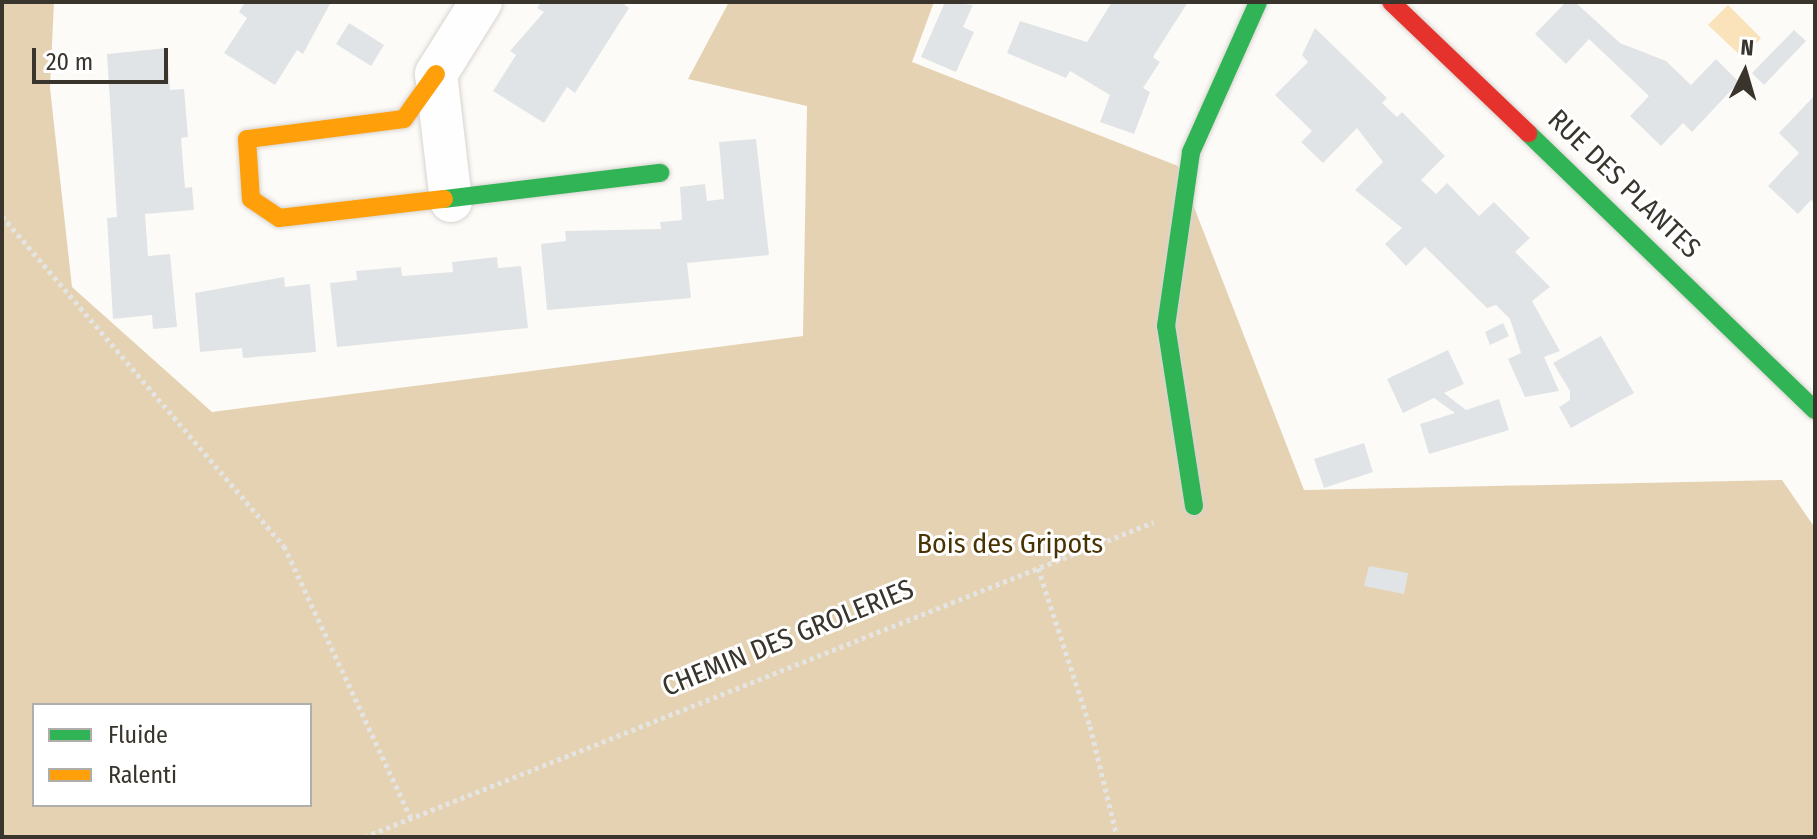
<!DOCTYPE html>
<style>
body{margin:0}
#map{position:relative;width:1817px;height:839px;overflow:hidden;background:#fdfbf8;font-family:"Fira Sans Condensed",sans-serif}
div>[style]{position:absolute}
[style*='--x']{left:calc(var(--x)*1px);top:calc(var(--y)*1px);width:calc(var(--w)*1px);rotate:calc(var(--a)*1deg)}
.forest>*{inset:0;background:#e5d2b2}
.water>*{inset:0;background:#fae2ba}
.building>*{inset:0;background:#e1e4e6}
.path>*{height:5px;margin-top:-2.5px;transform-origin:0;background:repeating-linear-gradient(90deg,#e4e4e3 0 4px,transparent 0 8px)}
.roads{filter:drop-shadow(0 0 2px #d7d4cf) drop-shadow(0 0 2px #d7d4cf)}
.street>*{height:42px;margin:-21px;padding:0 21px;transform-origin:21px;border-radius:21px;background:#fffefe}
.fast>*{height:18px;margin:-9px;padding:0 9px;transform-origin:9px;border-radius:9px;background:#30b455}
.slow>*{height:18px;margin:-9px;padding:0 9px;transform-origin:9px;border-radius:9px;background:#ff9f0a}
.jam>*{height:18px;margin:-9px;padding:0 9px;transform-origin:9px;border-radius:9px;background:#e5322d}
span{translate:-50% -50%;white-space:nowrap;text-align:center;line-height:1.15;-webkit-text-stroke:6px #fff;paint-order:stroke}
.street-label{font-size:28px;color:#39342c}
.park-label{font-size:28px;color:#493303}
.frame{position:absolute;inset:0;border:4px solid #39342c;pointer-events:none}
.legend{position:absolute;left:32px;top:703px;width:280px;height:104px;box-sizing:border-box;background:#fff;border:2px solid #b0aeab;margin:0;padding:10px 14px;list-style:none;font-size:24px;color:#39342c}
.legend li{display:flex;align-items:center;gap:16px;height:40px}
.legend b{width:40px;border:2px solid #b0aeab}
.north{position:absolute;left:1705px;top:32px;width:80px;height:80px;-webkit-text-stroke:6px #fff;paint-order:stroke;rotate:5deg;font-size:22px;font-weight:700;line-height:32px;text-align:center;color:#39342c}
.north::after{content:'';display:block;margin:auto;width:28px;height:36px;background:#39342c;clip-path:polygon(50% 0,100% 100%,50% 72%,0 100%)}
.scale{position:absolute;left:32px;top:48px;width:136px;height:36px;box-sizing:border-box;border:4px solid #39342c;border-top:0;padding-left:10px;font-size:24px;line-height:28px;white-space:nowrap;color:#39342c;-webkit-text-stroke:6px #fff;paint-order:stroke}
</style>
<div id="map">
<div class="forest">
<i style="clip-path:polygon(evenodd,2px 2px,54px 2px,50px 88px,72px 287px,212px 412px,803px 336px,807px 106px,688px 79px,729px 2px,934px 2px,912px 62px,1178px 166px,1304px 490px,1782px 480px,1815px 528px,1815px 837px,2px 837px,2px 2px,34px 705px,310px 705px,310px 805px,34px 805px,34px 705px)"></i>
</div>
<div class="water">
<i style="clip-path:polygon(1728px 5px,1761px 38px,1743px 58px,1708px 25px)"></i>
</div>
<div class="building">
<i style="clip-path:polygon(245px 2px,331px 2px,303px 54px,297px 50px,275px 85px,224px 53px,247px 18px,239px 12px)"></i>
<i style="clip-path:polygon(541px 2px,621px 2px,629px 8px,575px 93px,567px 87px,544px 123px,493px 91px,516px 55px,510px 51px,544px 12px,537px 8px)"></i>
<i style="clip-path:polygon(945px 2px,973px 5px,963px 27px,974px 32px,956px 72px,921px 57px)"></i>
<i style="clip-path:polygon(1112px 2px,1188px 2px,1153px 57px,1160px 62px,1143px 88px,1150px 92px,1134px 134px,1100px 122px,1110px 95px,1070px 71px,1066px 78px,1007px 53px,1020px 21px,1087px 42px)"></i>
<i style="clip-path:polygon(1566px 2px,1575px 2px,1620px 43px,1666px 61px,1691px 85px,1716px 59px,1739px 82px,1692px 132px,1683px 123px,1661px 146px,1630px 116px,1649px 96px,1589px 39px,1566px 64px,1535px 34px)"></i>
<i style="clip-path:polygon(349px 23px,384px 45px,371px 66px,336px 44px)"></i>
<i style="clip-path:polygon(1315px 28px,1387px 98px,1382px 103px,1397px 117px,1402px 112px,1445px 156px,1421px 180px,1436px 194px,1447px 183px,1479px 216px,1494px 202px,1530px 238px,1515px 252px,1550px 287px,1532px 301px,1560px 351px,1544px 357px,1559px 391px,1525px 397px,1508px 359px,1521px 353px,1510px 319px,1496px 305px,1487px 308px,1425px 247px,1406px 266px,1385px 244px,1402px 228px,1355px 190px,1383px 162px,1357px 128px,1323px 163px,1301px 142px,1312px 131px,1275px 95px,1308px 62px,1302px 55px)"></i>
<i style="clip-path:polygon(1794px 30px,1806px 41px,1764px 85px,1752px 73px)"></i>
<i style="clip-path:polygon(167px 48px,170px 90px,184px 89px,188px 137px,181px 138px,185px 188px,192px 187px,194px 210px,145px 214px,148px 256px,170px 254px,177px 327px,153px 329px,152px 315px,113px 319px,107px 218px,117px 217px,107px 54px)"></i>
<i style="clip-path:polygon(1815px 95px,1815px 204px,1811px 200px,1798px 214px,1768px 186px,1799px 153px,1779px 133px)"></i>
<i style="clip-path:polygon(756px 139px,769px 255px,687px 263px,691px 298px,547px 310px,541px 244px,566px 241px,565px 231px,661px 229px,660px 222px,682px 220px,680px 187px,705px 184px,707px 201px,724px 199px,719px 142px)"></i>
<i style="clip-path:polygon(497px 257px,498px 268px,521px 266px,528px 328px,337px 347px,330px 283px,357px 280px,356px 271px,401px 267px,402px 276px,453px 272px,452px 262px)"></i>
<i style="clip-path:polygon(284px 277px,285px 287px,310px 284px,316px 352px,243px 358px,242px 348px,200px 352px,195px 293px)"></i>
<i style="clip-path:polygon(1503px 323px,1509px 336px,1490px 345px,1485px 332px)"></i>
<i style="clip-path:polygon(1601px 336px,1634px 393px,1571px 428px,1559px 407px,1570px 400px,1570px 391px,1553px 363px)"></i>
<i style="clip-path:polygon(1448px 350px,1464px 384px,1444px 393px,1466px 410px,1499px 399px,1509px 430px,1429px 454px,1420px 424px,1455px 413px,1434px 398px,1403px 413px,1387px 379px)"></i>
<i style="clip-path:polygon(1364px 443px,1373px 472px,1324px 488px,1314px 459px)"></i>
<i style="clip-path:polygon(1369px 566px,1408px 573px,1404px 594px,1364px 586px)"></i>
</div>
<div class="path">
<i style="--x:2;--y:216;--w:434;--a:49.5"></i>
<i style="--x:284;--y:546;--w:300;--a:65"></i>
<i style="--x:1038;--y:568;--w:166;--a:71.8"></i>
<i style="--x:1090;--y:726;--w:114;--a:76.3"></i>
<i style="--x:364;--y:837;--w:850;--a:-21.74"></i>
</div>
<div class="roads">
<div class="street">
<i style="--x:451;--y:201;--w:128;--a:-96.7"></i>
<i style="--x:436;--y:74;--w:85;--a:-58"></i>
</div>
<div class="fast">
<i style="--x:1528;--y:133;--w:399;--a:44"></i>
<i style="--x:444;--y:199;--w:218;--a:-6.9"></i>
<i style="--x:1194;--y:506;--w:182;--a:-98.8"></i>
<i style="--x:1166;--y:326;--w:176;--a:-81.8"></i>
<i style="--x:1191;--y:152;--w:164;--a:-65.9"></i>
</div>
<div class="slow">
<i style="--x:436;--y:74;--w:55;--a:125.4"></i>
<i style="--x:404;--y:119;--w:158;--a:172.7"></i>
<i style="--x:247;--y:139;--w:60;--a:86.2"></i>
<i style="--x:251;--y:199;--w:34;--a:34"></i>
<i style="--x:279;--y:218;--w:166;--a:-6.6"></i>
</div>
<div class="jam">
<i style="--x:1391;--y:2;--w:190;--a:43.7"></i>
</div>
</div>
<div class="street-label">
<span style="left:1624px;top:184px;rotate:44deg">RUE DES PLANTES</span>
<span style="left:788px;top:638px;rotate:-22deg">CHEMIN DES GROLERIES</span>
</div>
<div class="park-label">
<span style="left:1010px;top:544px">Bois des Gripots</span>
</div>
<div class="frame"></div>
<ul class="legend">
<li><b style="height:10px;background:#30b455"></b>Fluide</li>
<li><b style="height:10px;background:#ff9f0a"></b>Ralenti</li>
</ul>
<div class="north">N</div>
<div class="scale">20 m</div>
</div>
